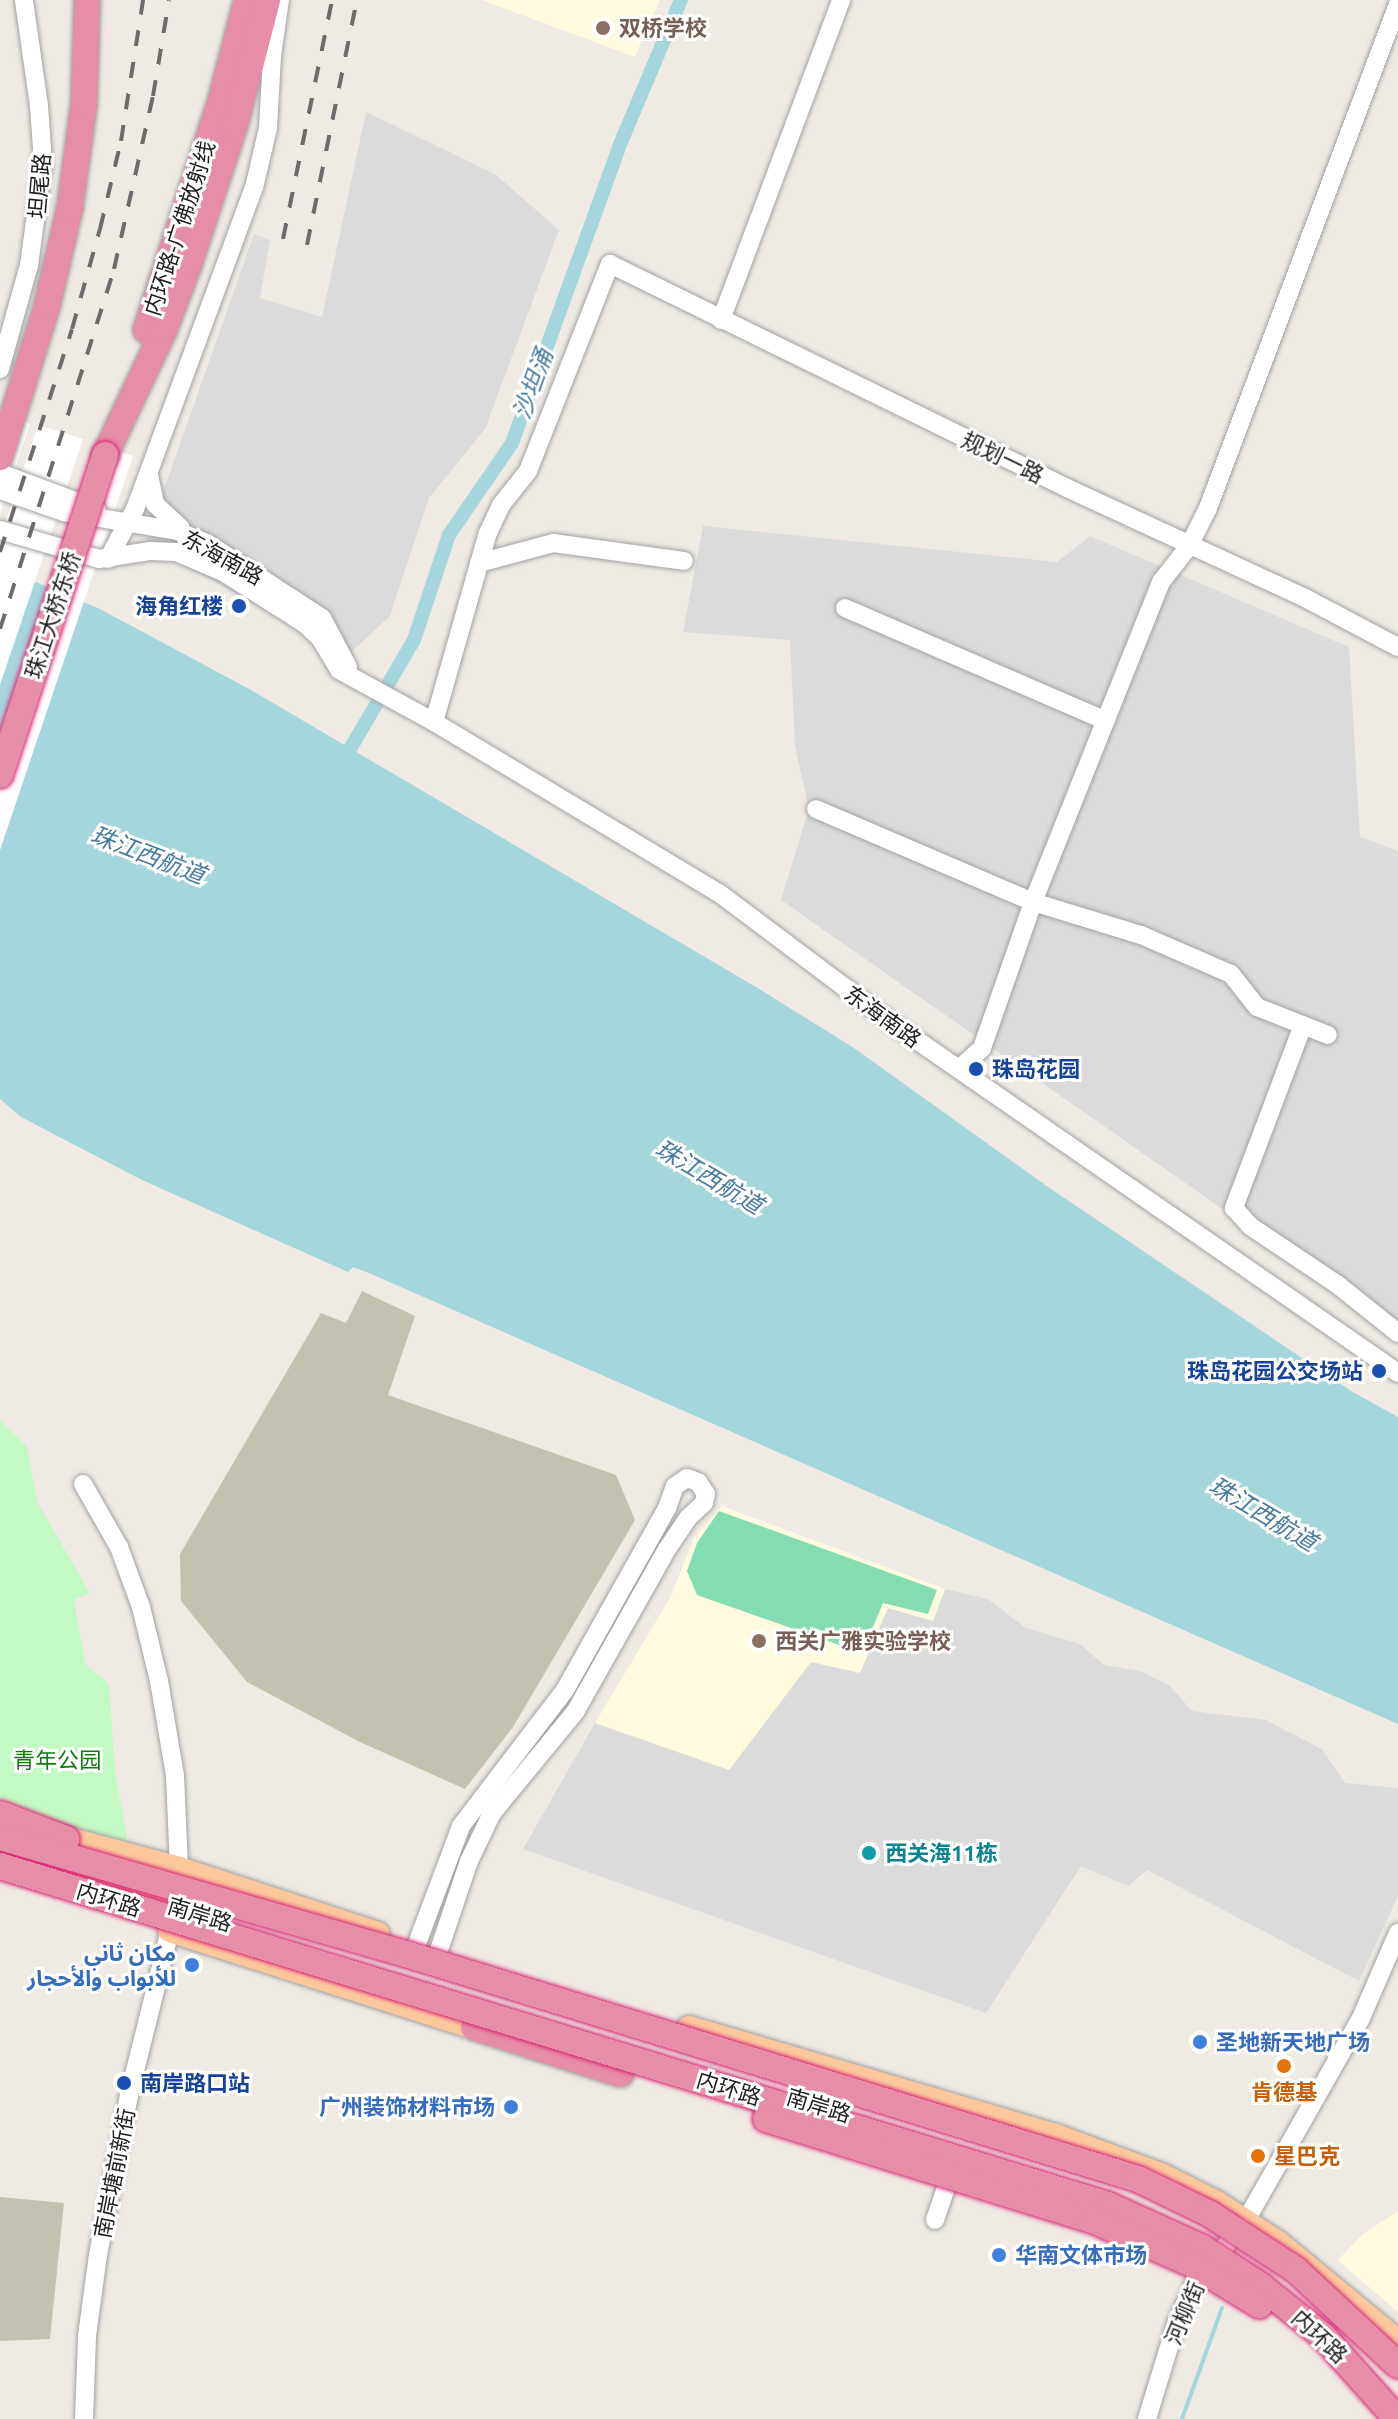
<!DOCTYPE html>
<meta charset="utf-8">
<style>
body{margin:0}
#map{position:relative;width:1398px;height:2419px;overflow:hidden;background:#efeae4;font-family:Ubuntu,"Noto Sans Arabic","Noto Sans SC",sans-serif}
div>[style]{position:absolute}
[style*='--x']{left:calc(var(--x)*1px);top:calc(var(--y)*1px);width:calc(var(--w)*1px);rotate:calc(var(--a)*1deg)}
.residential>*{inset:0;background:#dcdbdb}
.education>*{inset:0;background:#fffbde}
.construction>*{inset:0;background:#c3c1b0}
.park>*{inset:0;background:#c3f9c2}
.pitch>*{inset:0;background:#83ddb1}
.water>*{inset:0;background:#a5d6dc}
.pier>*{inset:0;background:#fff}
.stream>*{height:4px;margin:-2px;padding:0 2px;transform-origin:2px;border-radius:2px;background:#a5d6dc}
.canal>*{height:14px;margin:-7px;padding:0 7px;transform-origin:7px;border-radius:7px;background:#a5d6dc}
.roads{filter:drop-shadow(0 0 2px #a2a2a2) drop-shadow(0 0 2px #a2a2a2)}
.minor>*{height:18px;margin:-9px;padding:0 9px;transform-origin:9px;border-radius:9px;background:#fff}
.major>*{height:24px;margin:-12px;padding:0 12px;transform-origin:12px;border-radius:12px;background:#fbc89e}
.highway>*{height:26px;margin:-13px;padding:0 13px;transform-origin:13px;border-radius:13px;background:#e68da7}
.rail>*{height:4px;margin-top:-2px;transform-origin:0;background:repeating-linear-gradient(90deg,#6c6c6c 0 16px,transparent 0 32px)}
.bridges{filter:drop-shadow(0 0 2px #d82677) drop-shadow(0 0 2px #d82677)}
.highway-bridge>*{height:26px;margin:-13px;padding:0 13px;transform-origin:13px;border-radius:13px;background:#e68da7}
.dots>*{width:22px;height:22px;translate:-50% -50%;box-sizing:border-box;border:4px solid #fff;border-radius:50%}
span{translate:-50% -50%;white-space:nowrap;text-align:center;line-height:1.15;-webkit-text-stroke:6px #fff;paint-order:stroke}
.education-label{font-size:22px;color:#785e54;font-weight:700}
.left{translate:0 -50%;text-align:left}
.street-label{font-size:22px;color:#1e1e1e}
.transit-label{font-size:22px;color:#164399;font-weight:700}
.right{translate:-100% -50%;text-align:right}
.park-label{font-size:22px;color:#107c0d}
.culture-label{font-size:22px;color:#0d838f;font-weight:700}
.shop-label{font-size:22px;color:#366cbe;font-weight:700}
.food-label{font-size:22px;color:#c56008;font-weight:700}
.water-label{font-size:24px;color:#457b9d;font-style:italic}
</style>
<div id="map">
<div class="residential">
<i style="clip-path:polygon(366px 112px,495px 174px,559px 230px,485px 429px,429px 498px,390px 616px,347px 656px,145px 543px,254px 234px,270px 240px,260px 298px,322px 317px)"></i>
<i style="clip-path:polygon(703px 526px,1057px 562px,1090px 536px,1349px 647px,1360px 837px,1398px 851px,1398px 1332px,781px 900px,809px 808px,795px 747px,790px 640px,683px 632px)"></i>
<i style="clip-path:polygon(945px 1589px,988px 1599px,1026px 1628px,1080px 1644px,1104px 1665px,1140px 1671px,1169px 1685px,1192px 1711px,1265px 1720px,1322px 1749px,1345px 1783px,1398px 1788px,1398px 1896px,1359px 1981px,1147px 1870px,1128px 1886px,1081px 1866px,986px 2013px,523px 1849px,595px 1723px,729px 1769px,811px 1662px,888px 1607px,933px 1621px)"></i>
</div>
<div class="education">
<i style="clip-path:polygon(482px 0,660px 0,635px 57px)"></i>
<i style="clip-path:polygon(722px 1506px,945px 1589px,933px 1621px,888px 1608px,860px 1673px,811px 1662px,729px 1770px,595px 1723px,670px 1598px,694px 1538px)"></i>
<i style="clip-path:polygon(1398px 2211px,1398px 2312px,1338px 2260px,1363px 2234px)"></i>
</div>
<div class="construction">
<i style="clip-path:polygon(362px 1291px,415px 1316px,388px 1395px,616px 1475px,635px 1520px,513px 1727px,465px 1789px,360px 1742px,247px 1682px,181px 1601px,180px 1554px,321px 1313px,346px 1323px)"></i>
<i style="clip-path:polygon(0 2197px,64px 2203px,50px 2339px,0 2341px)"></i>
</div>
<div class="park">
<i style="clip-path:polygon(0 1420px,27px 1446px,37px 1502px,90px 1593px,74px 1599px,85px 1664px,109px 1684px,115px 1773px,127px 1836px,124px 1847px,20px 1809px,0 1798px)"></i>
</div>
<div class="pitch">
<i style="clip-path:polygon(719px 1511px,937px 1590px,928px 1614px,883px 1603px,862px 1653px,697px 1595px,687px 1571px,697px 1543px)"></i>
</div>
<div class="water">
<i style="clip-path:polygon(0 567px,100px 609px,251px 690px,756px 987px,854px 1048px,1051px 1189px,1351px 1391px,1398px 1417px,1398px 1724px,369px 1273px,353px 1267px,348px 1272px,142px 1180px,21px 1117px,0 1099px)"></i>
</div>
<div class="pier">
<i style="clip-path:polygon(0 414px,30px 424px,0 514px)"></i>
<i style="clip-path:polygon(38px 425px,83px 439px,0 685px,0 539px)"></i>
<i style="clip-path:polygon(96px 443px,133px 456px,0 850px,0 731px)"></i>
</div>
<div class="stream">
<i style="--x:1182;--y:2419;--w:118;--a:-70.2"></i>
</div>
<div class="canal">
<i style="--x:350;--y:749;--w:126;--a:-59.6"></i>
<i style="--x:414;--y:640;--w:111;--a:-71.6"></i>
<i style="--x:449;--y:535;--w:112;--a:-55.6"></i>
<i style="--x:512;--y:443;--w:320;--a:-70.1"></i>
<i style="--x:621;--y:142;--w:154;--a:-67.1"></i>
</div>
<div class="roads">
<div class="minor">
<i style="--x:721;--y:320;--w:342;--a:-69.4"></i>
<i style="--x:0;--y:369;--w:108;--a:-74.4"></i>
<i style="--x:29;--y:265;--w:103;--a:-82.2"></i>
<i style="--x:43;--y:163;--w:57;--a:-94"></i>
<i style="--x:39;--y:106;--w:107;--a:-98.1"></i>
<i style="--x:0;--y:473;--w:103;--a:20.4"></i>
<i style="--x:149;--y:475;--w:30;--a:78"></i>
<i style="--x:155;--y:504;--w:35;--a:43"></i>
<i style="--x:0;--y:490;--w:68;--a:19"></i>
<i style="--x:64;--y:512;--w:115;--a:9.5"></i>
<i style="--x:177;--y:531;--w:32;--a:22"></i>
<i style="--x:207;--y:543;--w:137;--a:33.1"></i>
<i style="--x:322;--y:618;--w:55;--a:62"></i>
<i style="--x:0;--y:530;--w:103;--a:16.3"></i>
<i style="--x:99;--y:559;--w:52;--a:-8.9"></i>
<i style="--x:150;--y:551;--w:26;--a:2"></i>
<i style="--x:176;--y:552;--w:51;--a:23.1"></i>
<i style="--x:223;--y:572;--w:97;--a:32.4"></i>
<i style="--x:305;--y:624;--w:21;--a:43"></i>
<i style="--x:320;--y:638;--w:37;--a:59"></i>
<i style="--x:339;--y:670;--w:108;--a:28.7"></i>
<i style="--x:434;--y:722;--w:332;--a:31"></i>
<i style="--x:719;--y:893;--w:216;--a:36.9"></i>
<i style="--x:892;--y:1023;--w:615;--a:34.67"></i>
<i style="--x:108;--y:559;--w:57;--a:-61.6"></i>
<i style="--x:135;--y:509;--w:342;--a:-69.7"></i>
<i style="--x:254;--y:188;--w:62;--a:-76.9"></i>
<i style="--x:268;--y:128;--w:72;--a:-86.8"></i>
<i style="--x:272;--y:56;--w:57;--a:-81.9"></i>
<i style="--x:479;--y:563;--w:77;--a:-15.1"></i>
<i style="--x:553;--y:543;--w:132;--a:7.8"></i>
<i style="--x:845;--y:608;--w:284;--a:23.4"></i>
<i style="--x:434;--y:722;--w:197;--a:-74.1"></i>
<i style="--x:488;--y:533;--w:31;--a:-65"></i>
<i style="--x:501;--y:505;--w:43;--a:-51.5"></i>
<i style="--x:528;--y:471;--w:223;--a:-68.4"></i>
<i style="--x:610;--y:264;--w:509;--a:26.11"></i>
<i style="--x:1067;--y:488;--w:262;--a:24.8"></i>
<i style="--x:1305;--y:598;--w:105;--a:27.8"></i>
<i style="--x:816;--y:809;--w:236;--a:23.2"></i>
<i style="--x:1033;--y:902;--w:113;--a:17"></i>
<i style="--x:1141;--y:935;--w:98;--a:23.4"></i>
<i style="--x:1231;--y:974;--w:42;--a:51.8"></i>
<i style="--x:1257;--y:1007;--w:76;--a:21.5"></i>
<i style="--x:1303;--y:1025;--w:196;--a:110.7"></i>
<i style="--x:1234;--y:1208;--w:24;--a:48"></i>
<i style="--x:1250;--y:1226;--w:106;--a:33.8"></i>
<i style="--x:1338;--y:1285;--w:77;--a:38.7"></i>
<i style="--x:959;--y:1069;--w:31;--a:-42"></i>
<i style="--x:982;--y:1048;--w:155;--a:-70.7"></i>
<i style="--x:1033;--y:902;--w:345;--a:-68.2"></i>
<i style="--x:1161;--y:582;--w:46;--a:-52.1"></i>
<i style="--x:1189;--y:546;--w:42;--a:-63.4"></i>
<i style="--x:1208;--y:508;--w:539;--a:-69.34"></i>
<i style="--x:83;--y:1484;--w:73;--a:60.3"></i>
<i style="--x:119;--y:1547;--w:64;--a:69.9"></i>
<i style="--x:141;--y:1607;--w:76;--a:76.3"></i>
<i style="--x:159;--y:1681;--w:96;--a:80.4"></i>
<i style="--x:175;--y:1776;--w:93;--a:87.5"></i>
<i style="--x:416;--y:1946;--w:128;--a:-69.4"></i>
<i style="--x:461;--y:1826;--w:171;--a:-52.6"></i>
<i style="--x:565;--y:1690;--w:209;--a:-60.7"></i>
<i style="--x:667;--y:1508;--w:23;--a:-70"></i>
<i style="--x:675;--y:1486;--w:14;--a:-34"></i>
<i style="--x:687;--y:1478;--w:12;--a:20"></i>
<i style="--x:698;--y:1482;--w:14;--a:56"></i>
<i style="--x:706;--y:1494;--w:9;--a:103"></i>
<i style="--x:704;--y:1503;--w:22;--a:137"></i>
<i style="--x:688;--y:1518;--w:37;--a:124"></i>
<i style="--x:667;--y:1549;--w:187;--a:119.4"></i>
<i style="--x:575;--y:1712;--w:131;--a:129.4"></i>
<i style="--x:492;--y:1813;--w:53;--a:115.6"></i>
<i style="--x:469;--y:1861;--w:97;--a:108.6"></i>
<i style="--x:935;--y:2220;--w:56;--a:-71.2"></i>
<i style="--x:84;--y:2419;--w:83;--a:-87.9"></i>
<i style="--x:87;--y:2336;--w:82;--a:-82.3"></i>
<i style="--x:98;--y:2255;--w:163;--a:-79"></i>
<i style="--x:129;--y:2095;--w:170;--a:-76"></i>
<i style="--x:1147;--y:2419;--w:102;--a:-73"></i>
<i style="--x:1177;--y:2321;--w:38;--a:-65"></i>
<i style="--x:1193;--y:2286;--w:85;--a:-51.2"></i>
<i style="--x:1246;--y:2220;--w:30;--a:-60"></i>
<i style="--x:1261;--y:2194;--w:202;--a:-60.4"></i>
<i style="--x:1361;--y:2018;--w:93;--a:-66.5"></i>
</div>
<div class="major">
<i style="--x:46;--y:1833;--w:138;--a:15.1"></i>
<i style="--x:179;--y:1869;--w:209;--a:18.1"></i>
<i style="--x:0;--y:1853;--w:189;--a:16.9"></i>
<i style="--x:170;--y:1930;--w:319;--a:17.7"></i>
<i style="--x:474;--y:2027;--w:20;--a:6"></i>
<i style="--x:689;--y:2028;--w:379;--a:16.4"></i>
<i style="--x:1053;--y:2135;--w:117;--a:20.4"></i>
<i style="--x:1163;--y:2176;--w:60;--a:26.6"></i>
<i style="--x:1217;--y:2203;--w:73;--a:33.3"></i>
<i style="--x:1278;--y:2243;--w:156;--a:39.5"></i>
</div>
<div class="highway">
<i style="--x:146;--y:330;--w:242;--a:-71.9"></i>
<i style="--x:221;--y:100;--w:103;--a:-75.4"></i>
<i style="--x:105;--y:455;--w:138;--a:-64.7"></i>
<i style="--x:164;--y:330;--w:71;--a:-69.3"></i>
<i style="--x:189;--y:264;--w:147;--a:-71.8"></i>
<i style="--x:235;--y:124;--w:128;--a:-75.5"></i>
<i style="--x:0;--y:457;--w:158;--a:-72.7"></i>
<i style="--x:47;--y:306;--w:102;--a:-76.9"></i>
<i style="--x:70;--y:207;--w:104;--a:-82.3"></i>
<i style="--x:84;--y:104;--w:104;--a:-88.3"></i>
<i style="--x:474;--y:2027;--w:154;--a:17.7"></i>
</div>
</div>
<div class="rail">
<i style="--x:283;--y:239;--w:244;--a:-78.4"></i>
<i style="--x:307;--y:245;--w:250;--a:-78.5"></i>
<i style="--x:0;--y:552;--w:234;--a:-72.1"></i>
<i style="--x:72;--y:329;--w:104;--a:-74.4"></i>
<i style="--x:100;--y:229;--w:90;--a:-76.6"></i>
<i style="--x:121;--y:141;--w:143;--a:-81.1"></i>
<i style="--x:0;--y:629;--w:378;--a:-72.4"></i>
<i style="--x:114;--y:269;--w:177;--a:-77.3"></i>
<i style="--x:153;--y:96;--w:97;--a:-80.5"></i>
</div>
<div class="bridges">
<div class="highway-bridge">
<i style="--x:0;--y:775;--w:337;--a:-71.8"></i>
<i style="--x:0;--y:1814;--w:71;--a:20.7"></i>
<i style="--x:0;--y:1837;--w:423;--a:16.1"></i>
<i style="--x:406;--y:1954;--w:766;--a:17.09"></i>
<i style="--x:1138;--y:2179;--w:80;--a:25.9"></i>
<i style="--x:1210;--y:2214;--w:103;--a:33.1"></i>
<i style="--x:1296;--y:2270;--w:139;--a:43"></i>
<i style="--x:0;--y:1866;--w:1159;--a:17.01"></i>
<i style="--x:1108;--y:2205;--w:102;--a:24.3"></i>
<i style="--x:1201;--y:2247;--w:72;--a:33"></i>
<i style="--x:1261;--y:2286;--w:80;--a:38.9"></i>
<i style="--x:1323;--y:2336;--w:111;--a:48.3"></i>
<i style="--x:766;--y:2119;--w:342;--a:17.2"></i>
<i style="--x:1093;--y:2220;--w:108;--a:24"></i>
<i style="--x:1192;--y:2264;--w:79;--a:31.5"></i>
</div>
</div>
<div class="dots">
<i style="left:603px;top:28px;background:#8d6e63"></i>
<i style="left:239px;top:606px;background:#1a4fb4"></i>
<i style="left:976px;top:1069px;background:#1a4fb4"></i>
<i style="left:1379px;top:1371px;background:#1a4fb4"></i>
<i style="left:759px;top:1641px;background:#8d6e63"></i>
<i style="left:869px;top:1853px;background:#0f9aa8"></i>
<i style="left:192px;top:1965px;background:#3f7fe0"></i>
<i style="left:1200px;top:2042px;background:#3f7fe0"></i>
<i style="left:1284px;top:2066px;background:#e8710a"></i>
<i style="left:124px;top:2083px;background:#1a4fb4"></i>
<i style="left:511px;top:2107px;background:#3f7fe0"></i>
<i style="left:1258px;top:2156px;background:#e8710a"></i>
<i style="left:999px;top:2255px;background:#3f7fe0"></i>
</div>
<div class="education-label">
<span class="left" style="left:619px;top:28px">双桥学校</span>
<span class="left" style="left:775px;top:1641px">西关广雅实验学校</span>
</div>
<div class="street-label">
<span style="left:39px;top:186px;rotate:-85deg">坦尾路</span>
<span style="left:179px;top:228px;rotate:-72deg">内环路-广佛放射线</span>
<span style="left:1003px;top:457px;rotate:26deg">规划一路</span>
<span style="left:223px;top:557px;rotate:29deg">东海南路</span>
<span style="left:52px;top:615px;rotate:-72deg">珠江大桥东桥</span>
<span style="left:883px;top:1016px;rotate:36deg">东海南路</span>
<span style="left:109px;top:1899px;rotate:17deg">内环路</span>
<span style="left:200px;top:1914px;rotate:17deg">南岸路</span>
<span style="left:729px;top:2088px;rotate:17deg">内环路</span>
<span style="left:819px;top:2105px;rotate:17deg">南岸路</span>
<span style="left:114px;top:2173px;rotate:-79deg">南岸塘前新街</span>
<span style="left:1184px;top:2313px;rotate:-67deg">河柳街</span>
<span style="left:1320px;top:2336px;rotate:43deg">内环路</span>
</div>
<div class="transit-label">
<span class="right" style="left:223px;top:606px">海角红楼</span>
<span class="left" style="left:992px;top:1069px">珠岛花园</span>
<span class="right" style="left:1363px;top:1371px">珠岛花园公交场站</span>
<span class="left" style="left:140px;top:2083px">南岸路口站</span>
</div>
<div class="park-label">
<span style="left:57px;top:1760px">青年公园</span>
</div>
<div class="culture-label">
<span class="left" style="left:885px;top:1853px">西关海11栋</span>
</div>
<div class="shop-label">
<span class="right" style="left:176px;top:1965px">مكان ثاني<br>للأبواب والأحجار</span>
<span class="left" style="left:1216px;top:2042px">圣地新天地广场</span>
<span class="right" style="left:495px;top:2107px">广州装饰材料市场</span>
<span class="left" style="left:1015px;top:2255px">华南文体市场</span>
</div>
<div class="food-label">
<span style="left:1284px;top:2092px">肯德基</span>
<span class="left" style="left:1274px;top:2156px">星巴克</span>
</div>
<div class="water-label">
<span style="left:533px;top:384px;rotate:-70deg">沙坦涌</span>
<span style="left:148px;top:855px;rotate:21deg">珠江西航道</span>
<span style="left:709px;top:1177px;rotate:31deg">珠江西航道</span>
<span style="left:1263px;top:1514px;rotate:31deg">珠江西航道</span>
</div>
</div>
